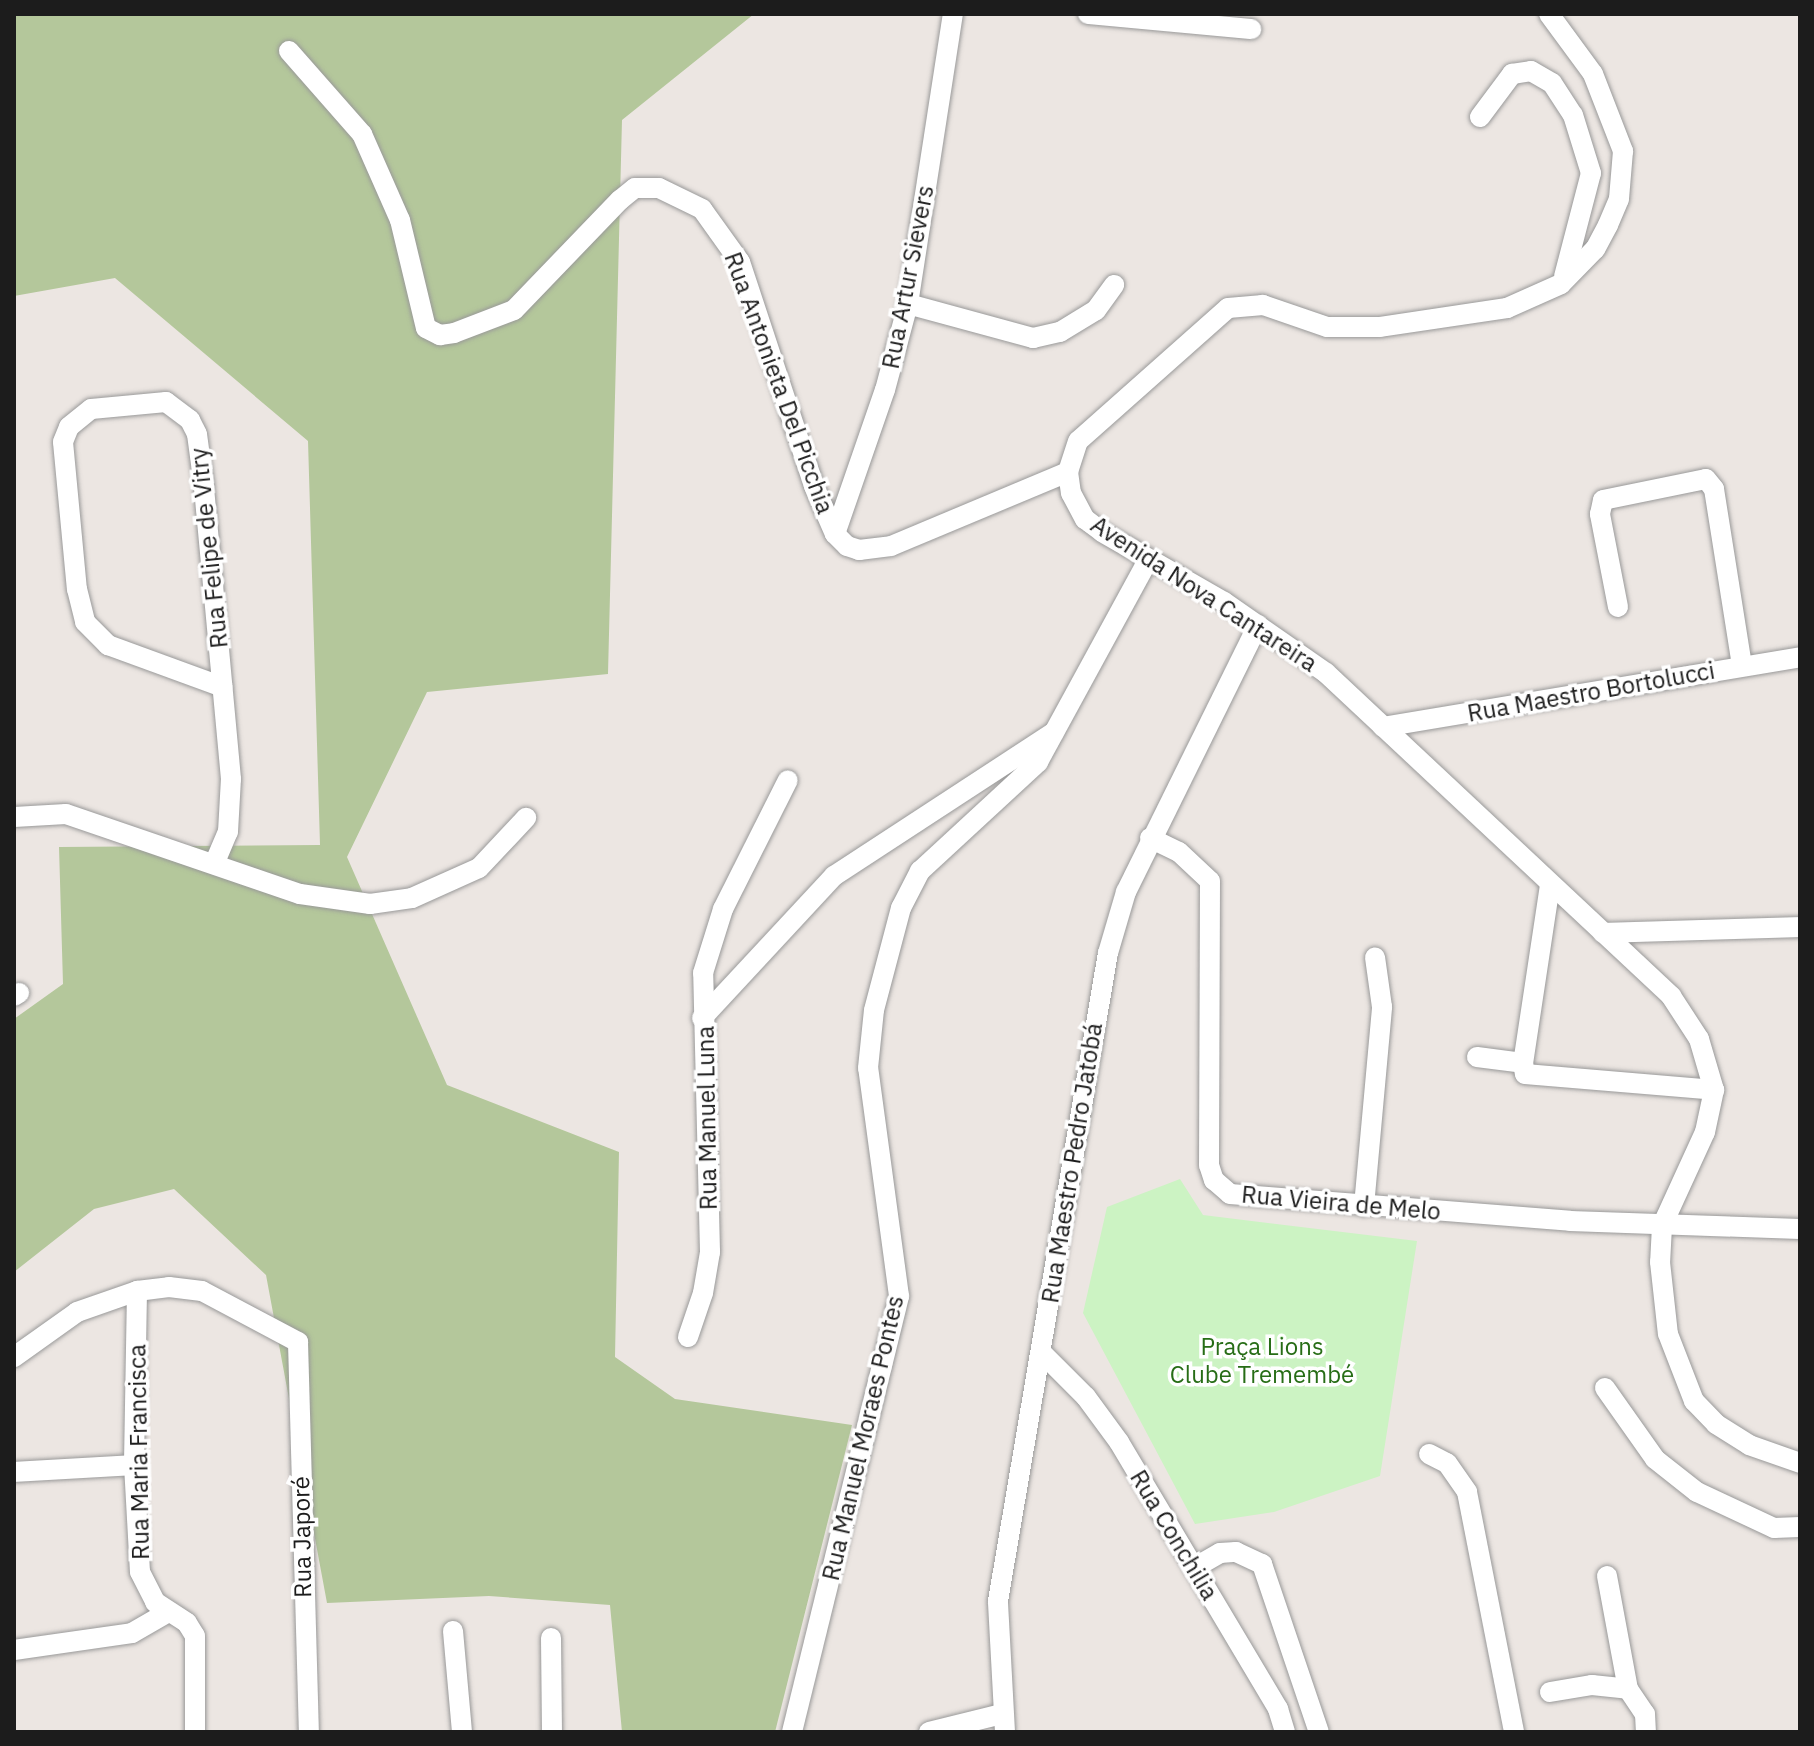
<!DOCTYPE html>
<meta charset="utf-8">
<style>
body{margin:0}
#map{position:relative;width:1814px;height:1746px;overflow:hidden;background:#ece6e2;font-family:"IBM Plex Sans",sans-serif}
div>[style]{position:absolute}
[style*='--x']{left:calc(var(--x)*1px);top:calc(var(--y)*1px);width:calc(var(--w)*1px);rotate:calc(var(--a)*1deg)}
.forest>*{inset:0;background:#b4c79b}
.park>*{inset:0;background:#ccf3c3}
.roads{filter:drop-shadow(0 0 2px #999) drop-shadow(0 0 2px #999)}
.minor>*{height:20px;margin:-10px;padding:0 10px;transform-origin:10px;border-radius:10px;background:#fff}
span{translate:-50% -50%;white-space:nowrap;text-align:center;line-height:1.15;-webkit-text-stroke:7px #fff;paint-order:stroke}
.street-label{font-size:24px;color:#1c1c1c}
.park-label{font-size:24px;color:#276d16}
.frame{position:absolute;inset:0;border:16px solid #1c1c1c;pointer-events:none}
</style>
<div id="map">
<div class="forest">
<i style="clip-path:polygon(14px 14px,754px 14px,622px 120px,608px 674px,427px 692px,347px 857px,447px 1085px,619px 1152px,615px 1357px,675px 1399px,852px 1425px,775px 1732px,622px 1732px,610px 1605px,489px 1596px,327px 1603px,266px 1275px,174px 1189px,94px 1209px,14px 1272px,14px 1019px,63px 984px,59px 847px,320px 845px,308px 441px,115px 278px,14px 296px)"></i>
</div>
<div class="park">
<i style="clip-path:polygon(1180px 1179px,1203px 1215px,1417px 1241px,1380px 1476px,1274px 1512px,1195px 1524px,1083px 1313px,1107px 1207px)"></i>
</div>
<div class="roads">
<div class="minor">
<i style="--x:1088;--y:14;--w:164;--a:5.3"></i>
<i style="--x:1549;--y:14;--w:74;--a:53.7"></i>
<i style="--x:1593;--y:74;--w:83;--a:68.7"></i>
<i style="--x:1623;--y:151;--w:48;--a:94.8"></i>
<i style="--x:1619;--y:199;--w:28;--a:113"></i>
<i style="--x:1608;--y:225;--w:27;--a:118"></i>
<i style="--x:1595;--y:249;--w:49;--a:134.2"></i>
<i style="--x:1561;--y:284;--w:59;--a:156"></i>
<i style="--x:1507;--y:308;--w:128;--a:171.5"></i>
<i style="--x:1380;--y:327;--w:53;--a:180"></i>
<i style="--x:1327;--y:327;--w:68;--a:-161"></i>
<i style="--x:1263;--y:305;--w:35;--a:175"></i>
<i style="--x:1228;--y:308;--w:200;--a:138.4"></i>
<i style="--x:1078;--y:441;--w:33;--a:108"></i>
<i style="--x:1068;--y:472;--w:21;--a:82"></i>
<i style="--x:1071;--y:493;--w:30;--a:62"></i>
<i style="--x:1085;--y:519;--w:21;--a:37"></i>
<i style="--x:1102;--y:532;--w:141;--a:29.8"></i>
<i style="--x:1224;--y:602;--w:124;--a:34.8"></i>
<i style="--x:1326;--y:673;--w:473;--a:43.1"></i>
<i style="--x:1671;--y:996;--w:51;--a:56.9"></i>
<i style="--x:1699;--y:1039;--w:53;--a:73.6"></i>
<i style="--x:1714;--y:1090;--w:43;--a:102.1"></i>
<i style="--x:1705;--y:1132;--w:103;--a:114.6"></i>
<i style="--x:1662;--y:1226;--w:36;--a:93"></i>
<i style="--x:1660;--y:1262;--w:72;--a:83.7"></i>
<i style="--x:1668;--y:1334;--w:72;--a:68.8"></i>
<i style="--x:1694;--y:1401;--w:32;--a:46"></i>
<i style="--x:1716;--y:1424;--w:39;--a:32"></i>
<i style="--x:1749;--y:1445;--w:54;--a:19.4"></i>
<i style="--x:289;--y:51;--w:111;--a:48.7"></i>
<i style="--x:362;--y:134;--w:94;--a:66.2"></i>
<i style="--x:400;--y:220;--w:111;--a:76.5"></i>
<i style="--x:426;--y:328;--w:16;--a:27"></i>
<i style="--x:440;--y:335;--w:14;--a:-8"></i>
<i style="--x:454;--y:333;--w:64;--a:-21"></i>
<i style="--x:514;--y:310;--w:153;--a:-46.1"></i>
<i style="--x:620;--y:200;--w:19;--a:-39"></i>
<i style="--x:635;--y:188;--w:24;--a:0"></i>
<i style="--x:659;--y:188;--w:48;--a:26"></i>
<i style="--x:702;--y:209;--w:65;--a:54.4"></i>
<i style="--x:740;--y:262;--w:236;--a:71.7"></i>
<i style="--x:814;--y:486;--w:52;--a:66.4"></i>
<i style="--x:835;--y:534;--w:17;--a:45"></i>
<i style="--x:847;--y:546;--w:13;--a:18"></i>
<i style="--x:859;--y:550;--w:32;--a:-7"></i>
<i style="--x:891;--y:546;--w:192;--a:-22.7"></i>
<i style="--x:1480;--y:117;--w:54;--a:-53.3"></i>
<i style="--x:1512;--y:74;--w:19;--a:-9"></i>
<i style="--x:1531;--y:71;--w:24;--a:30"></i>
<i style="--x:1552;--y:83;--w:38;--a:57"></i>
<i style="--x:1573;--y:115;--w:61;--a:72.8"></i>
<i style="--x:1591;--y:173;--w:107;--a:104.6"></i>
<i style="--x:908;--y:304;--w:130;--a:15.2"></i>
<i style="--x:1033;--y:338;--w:28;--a:-13"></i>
<i style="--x:1060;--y:332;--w:42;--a:-31.4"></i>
<i style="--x:1096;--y:310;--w:31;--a:-54"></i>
<i style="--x:835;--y:534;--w:152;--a:-70.9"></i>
<i style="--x:885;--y:390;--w:89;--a:-75"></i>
<i style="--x:908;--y:304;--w:293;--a:-81.2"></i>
<i style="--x:1618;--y:607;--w:95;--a:-101"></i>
<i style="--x:1600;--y:514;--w:14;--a:-78"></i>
<i style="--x:1603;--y:500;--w:105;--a:-11.5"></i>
<i style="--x:1706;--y:479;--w:13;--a:51"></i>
<i style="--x:1714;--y:489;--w:178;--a:81"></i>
<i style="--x:1383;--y:727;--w:423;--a:-9.5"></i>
<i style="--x:14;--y:817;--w:52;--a:-3.3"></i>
<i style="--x:66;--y:814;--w:247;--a:18.9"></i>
<i style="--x:300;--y:894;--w:71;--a:8.1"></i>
<i style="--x:370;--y:904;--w:42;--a:-8.1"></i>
<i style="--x:412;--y:898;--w:73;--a:-24.1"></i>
<i style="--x:479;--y:868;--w:69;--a:-46.8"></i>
<i style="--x:1150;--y:838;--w:32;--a:26"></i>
<i style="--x:1179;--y:852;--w:42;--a:43.1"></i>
<i style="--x:1210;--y:881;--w:284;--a:90.2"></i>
<i style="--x:1209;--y:1165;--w:16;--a:72"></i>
<i style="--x:1214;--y:1180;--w:21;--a:41"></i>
<i style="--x:1230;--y:1194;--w:341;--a:4.5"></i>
<i style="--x:1570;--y:1221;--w:230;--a:2"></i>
<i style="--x:215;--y:862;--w:33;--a:-67"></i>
<i style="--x:228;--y:832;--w:53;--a:-86.8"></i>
<i style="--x:231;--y:779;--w:294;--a:-95.3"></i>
<i style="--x:204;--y:486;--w:52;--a:-97.7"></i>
<i style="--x:197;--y:434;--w:16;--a:-117"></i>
<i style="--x:190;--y:420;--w:30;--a:-143"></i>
<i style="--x:166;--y:402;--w:75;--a:174.7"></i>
<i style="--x:91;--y:409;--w:28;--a:141"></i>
<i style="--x:69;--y:427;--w:16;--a:112"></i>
<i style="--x:63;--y:442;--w:148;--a:84.6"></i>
<i style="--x:77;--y:589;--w:34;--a:76"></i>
<i style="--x:85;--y:622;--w:33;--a:45"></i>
<i style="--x:108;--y:645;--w:122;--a:20.1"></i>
<i style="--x:1550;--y:885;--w:180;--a:98.6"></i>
<i style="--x:1523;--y:1063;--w:11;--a:80"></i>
<i style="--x:1525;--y:1074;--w:190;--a:4.8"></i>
<i style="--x:1603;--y:933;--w:197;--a:-1.7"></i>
<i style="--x:14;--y:996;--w:6;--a:-31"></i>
<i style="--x:702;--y:1018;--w:194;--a:-47.1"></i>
<i style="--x:834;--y:876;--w:263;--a:-33.2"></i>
<i style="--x:1477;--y:1057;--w:46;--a:7.4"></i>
<i style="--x:1364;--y:1206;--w:200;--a:-84.8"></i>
<i style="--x:1382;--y:1007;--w:50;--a:-98"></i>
<i style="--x:137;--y:1291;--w:174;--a:91"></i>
<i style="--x:134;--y:1465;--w:107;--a:86.8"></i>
<i style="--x:140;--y:1572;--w:34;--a:63"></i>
<i style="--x:155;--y:1602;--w:38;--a:33"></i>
<i style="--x:187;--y:1623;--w:15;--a:58"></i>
<i style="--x:195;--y:1636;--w:96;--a:90"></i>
<i style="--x:688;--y:1337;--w:46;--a:-71.2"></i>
<i style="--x:703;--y:1293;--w:42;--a:-80.3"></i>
<i style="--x:710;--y:1252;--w:279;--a:-91.4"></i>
<i style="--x:703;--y:973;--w:67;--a:-72.6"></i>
<i style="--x:723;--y:909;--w:144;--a:-63.3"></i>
<i style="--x:1042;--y:1353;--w:62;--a:45"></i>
<i style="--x:1086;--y:1397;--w:56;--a:53.7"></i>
<i style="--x:1119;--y:1442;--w:311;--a:59.2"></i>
<i style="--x:1278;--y:1709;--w:24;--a:73"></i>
<i style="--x:14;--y:1357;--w:77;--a:-35.5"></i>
<i style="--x:77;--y:1312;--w:64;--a:-19.3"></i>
<i style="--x:137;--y:1291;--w:32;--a:-7"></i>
<i style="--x:169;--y:1287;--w:33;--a:7"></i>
<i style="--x:202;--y:1291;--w:109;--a:28"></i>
<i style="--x:298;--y:1342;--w:390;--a:88.4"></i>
<i style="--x:1605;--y:1388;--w:87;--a:54.8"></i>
<i style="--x:1655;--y:1459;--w:53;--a:38.2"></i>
<i style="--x:1697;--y:1492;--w:85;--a:25.1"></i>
<i style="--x:1774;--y:1528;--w:26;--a:-2"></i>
<i style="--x:1429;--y:1454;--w:20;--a:27"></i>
<i style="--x:1447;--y:1463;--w:35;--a:55"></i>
<i style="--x:1467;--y:1492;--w:245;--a:78.9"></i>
<i style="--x:14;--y:1472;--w:120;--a:-3.3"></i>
<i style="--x:1194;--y:1568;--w:30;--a:-30"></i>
<i style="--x:1220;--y:1553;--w:16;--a:-4"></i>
<i style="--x:1236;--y:1552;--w:29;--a:25"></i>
<i style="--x:1262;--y:1564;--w:177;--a:71.3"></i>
<i style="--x:1607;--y:1576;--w:115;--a:79.5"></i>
<i style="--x:453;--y:1631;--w:101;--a:84.9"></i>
<i style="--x:551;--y:1638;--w:94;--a:89.4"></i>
<i style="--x:14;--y:1650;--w:119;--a:-8.2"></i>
<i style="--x:132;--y:1633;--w:39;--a:-30"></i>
<i style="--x:1550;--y:1692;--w:43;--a:-9.5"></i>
<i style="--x:1592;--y:1685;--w:36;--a:6"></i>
<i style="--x:1628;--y:1689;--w:30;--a:56"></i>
<i style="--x:1645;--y:1714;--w:18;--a:87"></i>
<i style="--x:792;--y:1732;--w:449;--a:-76.2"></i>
<i style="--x:899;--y:1296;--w:230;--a:-97.7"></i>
<i style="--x:868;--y:1068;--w:58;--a:-84.1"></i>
<i style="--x:874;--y:1010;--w:106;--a:-75.2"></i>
<i style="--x:901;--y:908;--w:42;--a:-62.8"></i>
<i style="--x:920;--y:871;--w:161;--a:-42.7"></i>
<i style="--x:1038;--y:762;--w:230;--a:-61.4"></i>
<i style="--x:929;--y:1732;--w:75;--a:-13.9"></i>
<i style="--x:1005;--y:1732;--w:131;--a:-93.1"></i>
<i style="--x:998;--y:1601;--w:657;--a:-80.37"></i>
<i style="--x:1108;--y:953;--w:64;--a:-73.6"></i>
<i style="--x:1126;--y:892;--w:298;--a:-63.7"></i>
</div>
</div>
<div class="street-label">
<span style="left:908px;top:277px;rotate:-79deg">Rua Artur Sievers</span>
<span style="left:779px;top:383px;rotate:70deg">Rua Antonieta Del Picchia</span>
<span style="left:209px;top:548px;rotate:-96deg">Rua Felipe de Vitry</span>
<span style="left:1204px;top:594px;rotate:33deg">Avenida Nova Cantareira</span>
<span style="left:1591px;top:692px;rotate:-10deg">Rua Maestro Bortolucci</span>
<span style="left:707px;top:1118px;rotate:-91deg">Rua Manuel Luna</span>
<span style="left:1072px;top:1163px;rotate:-81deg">Rua Maestro Pedro Jatobá</span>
<span style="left:1341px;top:1203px;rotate:5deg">Rua Vieira de Melo</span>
<span style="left:863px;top:1438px;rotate:-77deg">Rua Manuel Moraes Pontes</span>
<span style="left:139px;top:1452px;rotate:-91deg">Rua Maria Francisca</span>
<span style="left:1174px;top:1535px;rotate:59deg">Rua Conchilia</span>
<span style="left:302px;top:1537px;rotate:-91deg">Rua Japoré</span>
</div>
<div class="park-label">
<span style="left:1262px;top:1361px">Praça Lions<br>Clube Tremembé</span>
</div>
<div class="frame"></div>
</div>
